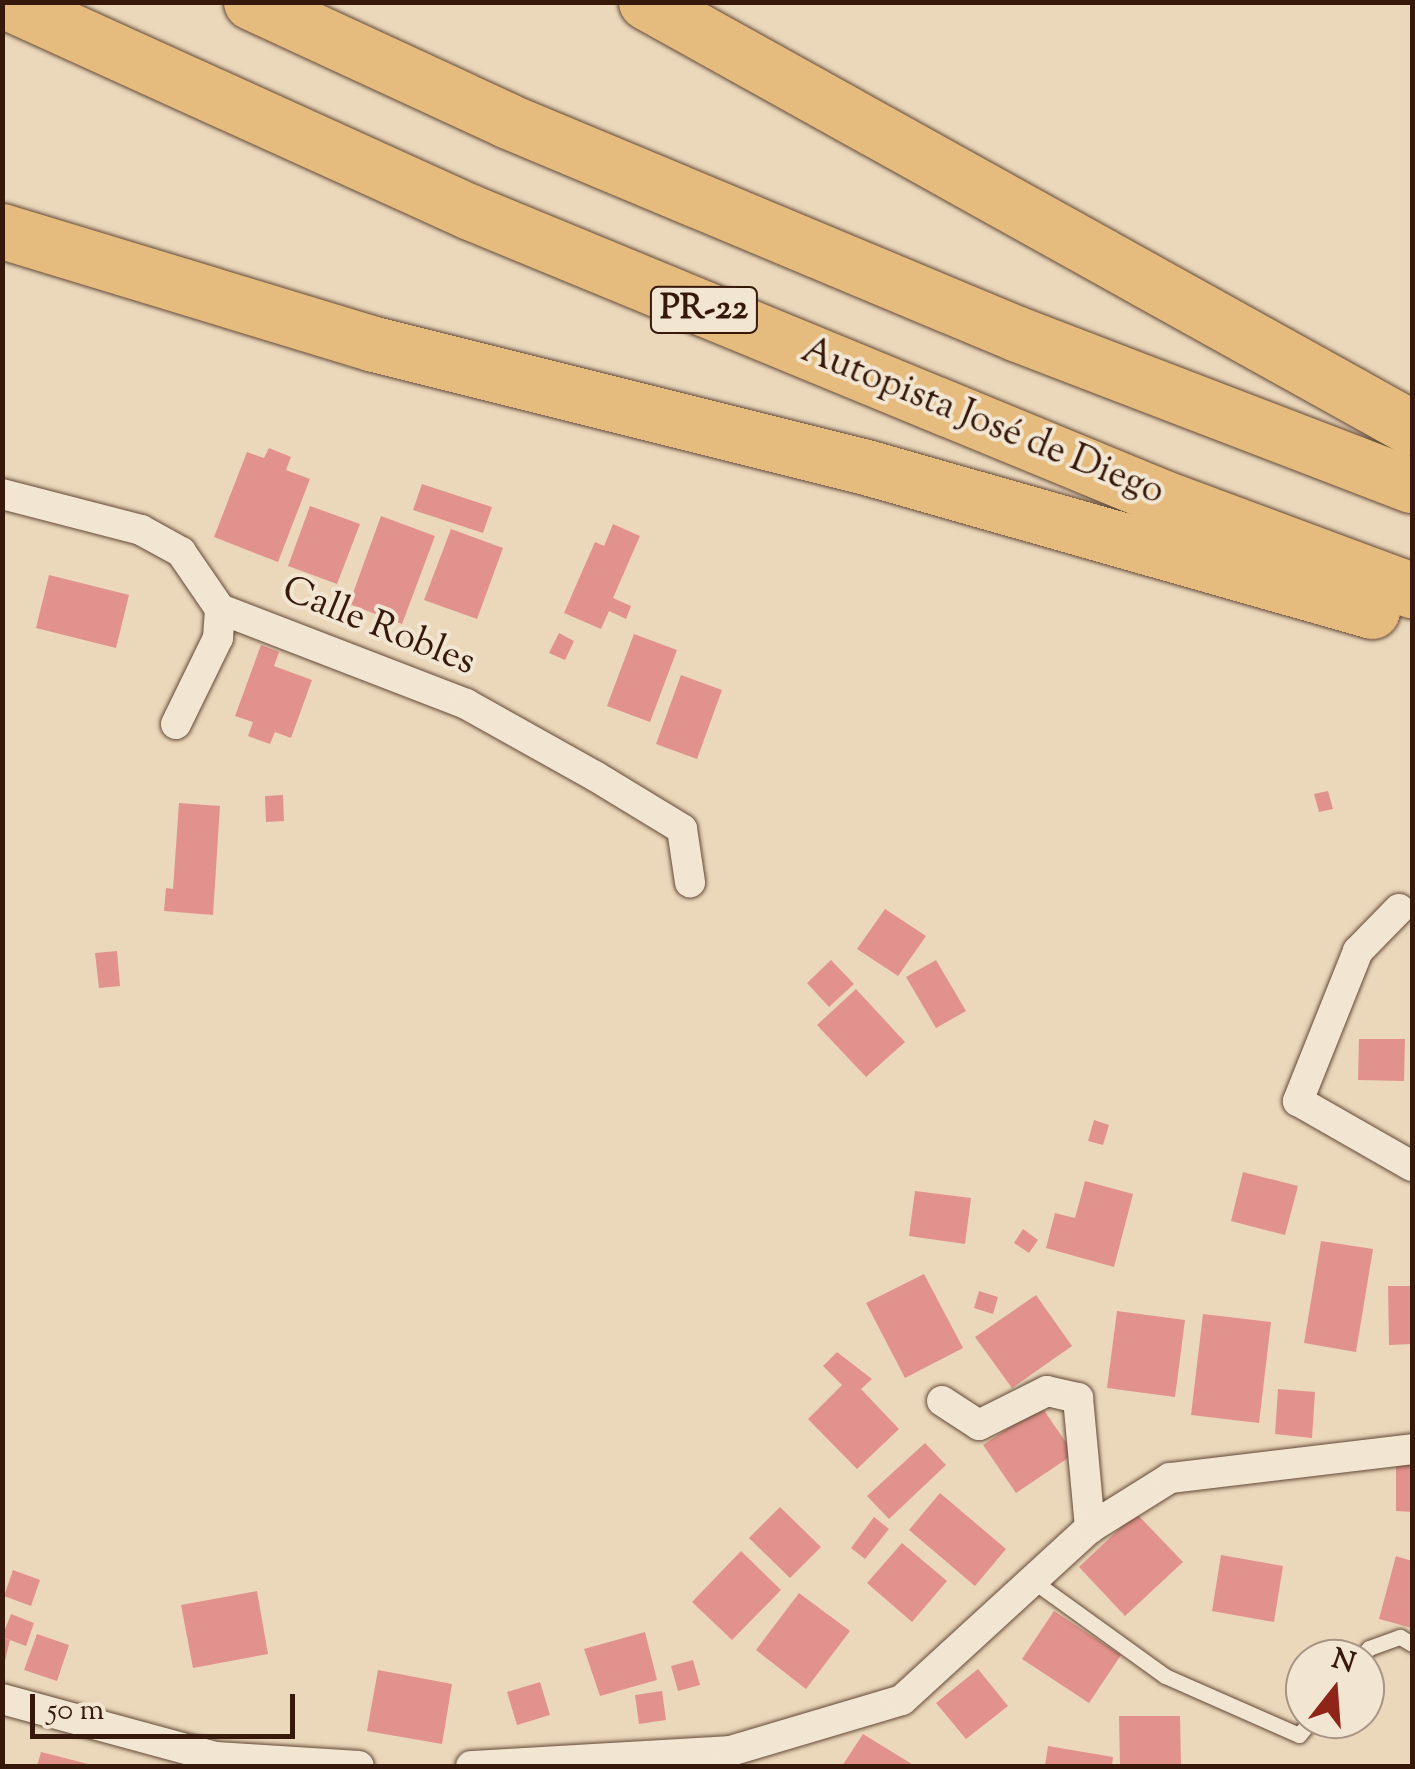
<!DOCTYPE html>
<meta charset="utf-8">
<style>
body{margin:0}
#map{position:relative;width:1415px;height:1769px;overflow:hidden;background:#ebd8bb;font-family:"Sorts Mill Goudy",serif}
div>[style]{position:absolute}
[style*='--x']{left:calc(var(--x)*1px);top:calc(var(--y)*1px);width:calc(var(--w)*1px);rotate:calc(var(--a)*1deg)}
.building>*{inset:0;background:#e2928c}
.roads{filter:drop-shadow(0 0 2px #634937) drop-shadow(0 0 2px #634937)}
.lane>*{height:15px;margin:-7.5px;padding:0 7.5px;transform-origin:7.5px;border-radius:7.5px;background:#f2e6d3}
.street>*{height:30px;margin:-15px;padding:0 15px;transform-origin:15px;border-radius:15px;background:#f2e6d3}
.highway>*{height:55px;margin:-27.5px;padding:0 27.5px;transform-origin:27.5px;border-radius:27.5px;background:#e6bc7e}
span{translate:-50% -50%;white-space:nowrap;text-align:center;line-height:1.15;-webkit-text-stroke:8px #f2e6d3;paint-order:stroke}
.shield-label span{padding:2px 8px;background:#f2e6d3;border:2px solid;border-radius:8px;-webkit-text-stroke-width:0}
.shield-label{font-size:35px;color:#36190b;font-weight:700}
.street-label{font-size:38px;color:#36190b}
.frame{position:absolute;inset:0;border:5px solid #36190b;pointer-events:none}
.north{position:absolute;left:1285px;top:1639px;width:100px;height:100px;box-sizing:border-box;background:#f2e6d3;border:2px solid #a79483;border-radius:50%;rotate:17deg;font-size:28px;font-weight:700;line-height:40px;text-align:center;color:#36190b}
.north::after{content:'';display:block;margin:auto;width:35px;height:45px;background:#8f2418;clip-path:polygon(50% 0,100% 100%,50% 72%,0 100%)}
.scale{position:absolute;left:30px;top:1694px;width:265px;height:45px;box-sizing:border-box;border:5px solid #36190b;border-top:0;padding-left:12px;font-size:30px;line-height:35px;white-space:nowrap;color:#36190b;-webkit-text-stroke:8px #f2e6d3;paint-order:stroke}
</style>
<div id="map">
<div class="building">
<i style="clip-path:polygon(269px 448px,291px 457px,286px 470px,310px 479px,278px 562px,214px 537px,247px 452px,264px 458px)"></i>
<i style="clip-path:polygon(422px 484px,492px 507px,483px 533px,413px 510px)"></i>
<i style="clip-path:polygon(310px 506px,360px 524px,337px 584px,288px 566px)"></i>
<i style="clip-path:polygon(381px 516px,435px 536px,402px 624px,349px 604px)"></i>
<i style="clip-path:polygon(613px 524px,640px 536px,613px 598px,631px 606px,626px 619px,609px 611px,601px 629px,564px 613px,595px 542px,604px 546px)"></i>
<i style="clip-path:polygon(451px 529px,503px 548px,477px 619px,424px 600px)"></i>
<i style="clip-path:polygon(49px 575px,129px 595px,116px 648px,36px 628px)"></i>
<i style="clip-path:polygon(559px 633px,574px 641px,565px 660px,549px 653px)"></i>
<i style="clip-path:polygon(634px 634px,677px 650px,650px 722px,607px 706px)"></i>
<i style="clip-path:polygon(261px 645px,279px 652px,274px 666px,312px 680px,291px 738px,275px 732px,270px 744px,248px 736px,253px 722px,235px 716px)"></i>
<i style="clip-path:polygon(681px 675px,722px 690px,697px 759px,656px 744px)"></i>
<i style="clip-path:polygon(1328px 791px,1333px 809px,1319px 812px,1314px 794px)"></i>
<i style="clip-path:polygon(283px 795px,284px 821px,266px 822px,265px 796px)"></i>
<i style="clip-path:polygon(179px 803px,220px 806px,213px 915px,164px 911px,166px 888px,173px 889px)"></i>
<i style="clip-path:polygon(885px 909px,926px 936px,898px 976px,857px 949px)"></i>
<i style="clip-path:polygon(117px 951px,120px 986px,99px 988px,95px 953px)"></i>
<i style="clip-path:polygon(831px 960px,854px 984px,829px 1007px,807px 983px)"></i>
<i style="clip-path:polygon(936px 960px,966px 1011px,936px 1028px,906px 977px)"></i>
<i style="clip-path:polygon(856px 989px,905px 1042px,866px 1077px,817px 1025px)"></i>
<i style="clip-path:polygon(1359px 1039px,1405px 1039px,1404px 1081px,1358px 1080px)"></i>
<i style="clip-path:polygon(1094px 1120px,1109px 1125px,1103px 1145px,1088px 1141px)"></i>
<i style="clip-path:polygon(1243px 1172px,1298px 1186px,1285px 1235px,1231px 1221px)"></i>
<i style="clip-path:polygon(1085px 1181px,1133px 1194px,1114px 1267px,1046px 1248px,1055px 1213px,1075px 1218px)"></i>
<i style="clip-path:polygon(915px 1191px,971px 1198px,965px 1244px,909px 1236px)"></i>
<i style="clip-path:polygon(1023px 1229px,1038px 1240px,1029px 1253px,1014px 1243px)"></i>
<i style="clip-path:polygon(1321px 1241px,1373px 1249px,1356px 1352px,1304px 1343px)"></i>
<i style="clip-path:polygon(924px 1274px,963px 1348px,905px 1378px,866px 1303px)"></i>
<i style="clip-path:polygon(1388px 1286px,1412px 1286px,1412px 1344px,1389px 1345px)"></i>
<i style="clip-path:polygon(979px 1291px,998px 1297px,993px 1314px,974px 1308px)"></i>
<i style="clip-path:polygon(1036px 1295px,1072px 1346px,1012px 1388px,975px 1337px)"></i>
<i style="clip-path:polygon(1117px 1311px,1185px 1320px,1175px 1397px,1107px 1388px)"></i>
<i style="clip-path:polygon(1203px 1314px,1271px 1322px,1259px 1423px,1191px 1415px)"></i>
<i style="clip-path:polygon(837px 1352px,872px 1379px,861px 1389px,899px 1429px,857px 1469px,808px 1419px,842px 1385px,823px 1366px)"></i>
<i style="clip-path:polygon(1278px 1389px,1315px 1392px,1312px 1438px,1275px 1434px)"></i>
<i style="clip-path:polygon(1041px 1406px,1074px 1454px,1016px 1493px,983px 1445px)"></i>
<i style="clip-path:polygon(925px 1443px,946px 1465px,889px 1519px,867px 1496px)"></i>
<i style="clip-path:polygon(1396px 1459px,1412px 1459px,1412px 1512px,1396px 1511px)"></i>
<i style="clip-path:polygon(940px 1493px,1006px 1549px,975px 1586px,909px 1530px)"></i>
<i style="clip-path:polygon(780px 1507px,821px 1547px,790px 1578px,749px 1538px)"></i>
<i style="clip-path:polygon(1136px 1513px,1183px 1562px,1125px 1616px,1079px 1567px)"></i>
<i style="clip-path:polygon(874px 1517px,889px 1529px,865px 1559px,851px 1548px)"></i>
<i style="clip-path:polygon(902px 1543px,947px 1581px,912px 1622px,867px 1583px)"></i>
<i style="clip-path:polygon(741px 1551px,781px 1590px,732px 1640px,692px 1602px)"></i>
<i style="clip-path:polygon(1221px 1555px,1283px 1566px,1274px 1622px,1212px 1611px)"></i>
<i style="clip-path:polygon(1396px 1556px,1412px 1561px,1412px 1628px,1379px 1619px)"></i>
<i style="clip-path:polygon(13px 1570px,40px 1580px,31px 1606px,4px 1596px)"></i>
<i style="clip-path:polygon(257px 1591px,268px 1654px,193px 1668px,181px 1605px)"></i>
<i style="clip-path:polygon(799px 1593px,850px 1631px,806px 1689px,756px 1650px)"></i>
<i style="clip-path:polygon(1054px 1611px,1121px 1655px,1089px 1703px,1022px 1659px)"></i>
<i style="clip-path:polygon(11px 1614px,34px 1623px,26px 1646px,2px 1637px)"></i>
<i style="clip-path:polygon(645px 1632px,657px 1680px,600px 1696px,584px 1649px)"></i>
<i style="clip-path:polygon(37px 1634px,69px 1645px,57px 1681px,24px 1670px)"></i>
<i style="clip-path:polygon(2px 1638px,10px 1640px,4px 1665px,2px 1665px)"></i>
<i style="clip-path:polygon(693px 1660px,700px 1685px,678px 1691px,671px 1666px)"></i>
<i style="clip-path:polygon(978px 1669px,1008px 1706px,966px 1739px,936px 1703px)"></i>
<i style="clip-path:polygon(378px 1670px,452px 1684px,442px 1744px,367px 1731px)"></i>
<i style="clip-path:polygon(540px 1682px,550px 1715px,517px 1725px,507px 1692px)"></i>
<i style="clip-path:polygon(662px 1691px,666px 1720px,639px 1724px,635px 1695px)"></i>
<i style="clip-path:polygon(1119px 1716px,1180px 1716px,1181px 1766px,1120px 1766px)"></i>
<i style="clip-path:polygon(863px 1734px,915px 1766px,842px 1766px)"></i>
<i style="clip-path:polygon(1048px 1746px,1113px 1757px,1112px 1766px,1045px 1766px)"></i>
<i style="clip-path:polygon(41px 1752px,92px 1765px,92px 1766px,37px 1766px)"></i>
</div>
<div class="roads">
<div class="lane">
<i style="--x:1036;--y:1583;--w:159;--a:35.8"></i>
<i style="--x:1165;--y:1676;--w:146;--a:23.8"></i>
<i style="--x:1299;--y:1735;--w:21;--a:-51"></i>
<i style="--x:1360;--y:1659;--w:14;--a:-51"></i>
<i style="--x:1369;--y:1648;--w:33;--a:-20"></i>
<i style="--x:1400;--y:1637;--w:14;--a:30"></i>
</div>
<div class="street">
<i style="--x:2;--y:494;--w:144;--a:14.5"></i>
<i style="--x:141;--y:530;--w:46;--a:28.8"></i>
<i style="--x:181;--y:552;--w:69;--a:55.6"></i>
<i style="--x:220;--y:609;--w:264;--a:21.1"></i>
<i style="--x:466;--y:704;--w:148;--a:29.2"></i>
<i style="--x:595;--y:776;--w:102;--a:31.3"></i>
<i style="--x:682;--y:829;--w:54;--a:81.4"></i>
<i style="--x:176;--y:724;--w:96;--a:-64"></i>
<i style="--x:218;--y:638;--w:29;--a:-86"></i>
<i style="--x:1399;--y:909;--w:59;--a:134.3"></i>
<i style="--x:1358;--y:951;--w:162;--a:111.8"></i>
<i style="--x:1298;--y:1101;--w:131;--a:29.7"></i>
<i style="--x:942;--y:1401;--w:44;--a:33"></i>
<i style="--x:979;--y:1425;--w:76;--a:-26.6"></i>
<i style="--x:1047;--y:1391;--w:32;--a:13"></i>
<i style="--x:1078;--y:1398;--w:131;--a:84.7"></i>
<i style="--x:2;--y:1699;--w:222;--a:15.2"></i>
<i style="--x:216;--y:1757;--w:143;--a:3.6"></i>
<i style="--x:471;--y:1766;--w:259;--a:-3.3"></i>
<i style="--x:730;--y:1751;--w:179;--a:-16.5"></i>
<i style="--x:902;--y:1700;--w:255;--a:-42.5"></i>
<i style="--x:1090;--y:1528;--w:94;--a:-32"></i>
<i style="--x:1170;--y:1478;--w:244;--a:-6.8"></i>
</div>
<div class="highway">
<i style="--x:7;--y:2;--w:508;--a:24.4"></i>
<i style="--x:470;--y:212;--w:751;--a:22.4"></i>
<i style="--x:1164;--y:498;--w:265;--a:20.4"></i>
<i style="--x:251;--y:2;--w:283;--a:24.8"></i>
<i style="--x:508;--y:121;--w:550;--a:22.69"></i>
<i style="--x:1015;--y:333;--w:425;--a:21"></i>
<i style="--x:646;--y:2;--w:876;--a:29.08"></i>
<i style="--x:2;--y:231;--w:389;--a:16.9"></i>
<i style="--x:374;--y:344;--w:507;--a:14.04"></i>
<i style="--x:866;--y:467;--w:526;--a:15.89"></i>
</div>
</div>
<div class="shield-label">
<span style="left:704px;top:310px">PR-22</span>
</div>
<div class="street-label">
<span style="left:982px;top:423px;rotate:22deg">Autopista José de Diego</span>
<span style="left:378px;top:628px;rotate:22deg">Calle Robles</span>
</div>
<div class="frame"></div>
<div class="north">N</div>
<div class="scale">50 m</div>
</div>
